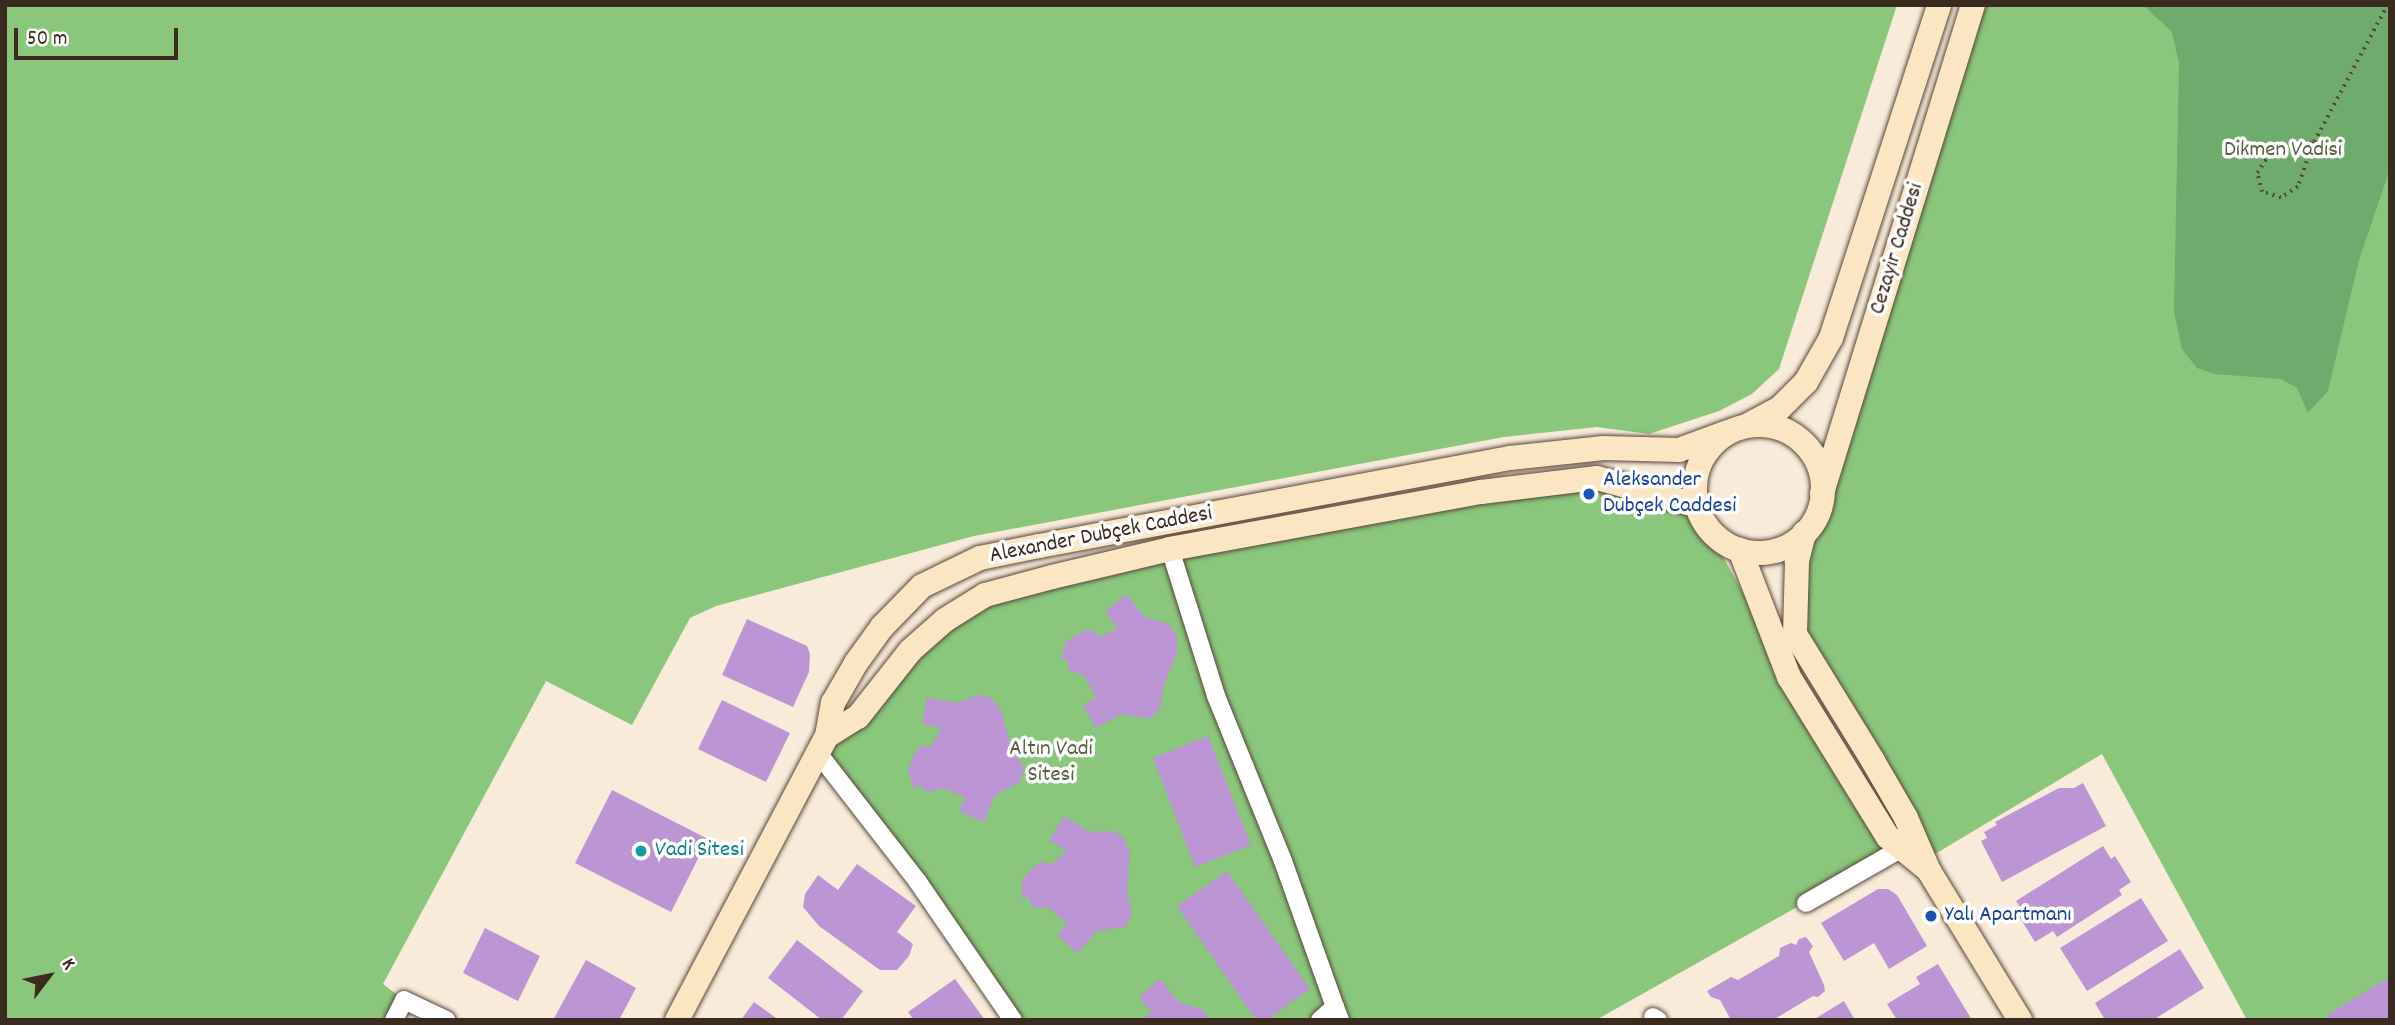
<!DOCTYPE html>
<meta charset="utf-8">
<style>
body{margin:0}
#map{position:relative;width:2395px;height:1025px;overflow:hidden;background:#f8ebda;font-family:Dekko,sans-serif}
div>[style]{position:absolute}
[style*='--x']{left:calc(var(--x)*1px);top:calc(var(--y)*1px);width:calc(var(--w)*1px);rotate:calc(var(--a)*1deg)}
.green>*{inset:0;background:#8ac67c}
.forest>*{inset:0;background:#6fab6c}
.building>*{inset:0;background:#bc95d5}
.path>*{height:3.5px;margin-top:-1.75px;transform-origin:0;background:repeating-linear-gradient(90deg,#57473a 0 2px,transparent 0 7px)}
.roads{filter:drop-shadow(0 0 2px #57473a) drop-shadow(0 0 2px #57473a)}
.street>*{height:18px;margin:-9px;padding:0 9px;transform-origin:9px;border-radius:9px;background:#fff}
.secondary>*{height:24px;margin:-12px;padding:0 12px;transform-origin:12px;border-radius:12px;background:#fbe6c3}
.secondary>.ring{margin:-12px;padding:0;box-sizing:content-box;background:none;border:24px solid #fbe6c3;border-radius:50%}
.dots>*{width:19px;height:19px;translate:-50% -50%;box-sizing:border-box;border:4px solid #fff;border-radius:50%}
span{translate:-50% -50%;white-space:nowrap;text-align:center;line-height:1.15;-webkit-text-stroke:7px #fff;paint-order:stroke}
.park-label{font-size:23px;color:#57613f}
.street-label{font-size:23px;color:#3b2a1e}
.transit-label{font-size:23px;color:#164399}
.left{translate:0 -50%;text-align:left}
.culture-label{font-size:23px;color:#0d838f}
.frame{position:absolute;inset:0;border:7px solid #3b2a1e;pointer-events:none}
.north{position:absolute;left:14px;top:941px;width:70px;height:70px;-webkit-text-stroke:5px #fff;paint-order:stroke;rotate:58deg;font-size:19px;font-weight:700;line-height:28px;text-align:center;color:#3b2a1e}
.north::after{content:'';display:block;margin:auto;width:24px;height:32px;background:#3b2a1e;clip-path:polygon(50% 0,100% 100%,50% 72%,0 100%)}
.scale{position:absolute;left:14px;top:28px;width:164px;height:32px;box-sizing:border-box;border:4px solid #3b2a1e;border-top:0;padding-left:9px;font-size:21px;line-height:24px;white-space:nowrap;color:#3b2a1e;-webkit-text-stroke:5px #fff;paint-order:stroke}
</style>
<div id="map">
<div class="green">
<i style="clip-path:polygon(5px 5px,1897px 5px,1779px 369px,1752px 394px,1719px 411px,1649px 434px,1597px 427px,1504px 437px,974px 536px,716px 606px,690px 618px,632px 725px,546px 681px,383px 984px,404px 1000px,394px 1020px,5px 1020px)"></i>
<i style="clip-path:polygon(1973px 5px,2390px 5px,2390px 1020px,2247px 1020px,2102px 754px,1925px 860px,1823px 682px,1794px 599px,1804px 533px,1815px 520px,1822px 499px)"></i>
<i style="clip-path:polygon(1597px 478px,1652px 491px,1705px 524px,1789px 677px,1902px 848px,1596px 1020px,1013px 1020px,818px 753px,985px 595px)"></i>
</div>
<div class="forest">
<i style="clip-path:polygon(2143px 5px,2390px 5px,2390px 169px,2359px 260px,2328px 391px,2308px 413px,2297px 388px,2281px 379px,2215px 374px,2197px 368px,2182px 349px,2174px 312px,2179px 63px,2172px 32px)"></i>
</div>
<div class="building">
<i style="clip-path:polygon(1126px 594px,1145px 617px,1169px 624px,1176px 634px,1178px 650px,1164px 685px,1160px 709px,1149px 719px,1122px 714px,1096px 728px,1083px 705px,1096px 697px,1084px 676px,1068px 670px,1068px 660px,1061px 660px,1066px 642px,1081px 632px,1092px 630px,1099px 637px,1118px 628px,1105px 612px)"></i>
<i style="clip-path:polygon(747px 619px,807px 646px,810px 654px,809px 672px,793px 707px,722px 675px)"></i>
<i style="clip-path:polygon(979px 695px,991px 698px,1001px 710px,1011px 747px,1024px 768px,1020px 782px,995px 795px,984px 822px,959px 811px,965px 797px,943px 788px,926px 792px,920px 785px,914px 789px,908px 771px,914px 754px,922px 745px,931px 747px,941px 728px,922px 724px,927px 697px,956px 703px)"></i>
<i style="clip-path:polygon(722px 700px,790px 733px,766px 782px,698px 749px)"></i>
<i style="clip-path:polygon(1208px 736px,1251px 845px,1195px 867px,1153px 758px)"></i>
<i style="clip-path:polygon(2083px 783px,2106px 826px,2002px 882px,1981px 841px,1987px 838px,1984px 832px,1997px 825px,1995px 822px,2059px 788px,2074px 788px)"></i>
<i style="clip-path:polygon(612px 790px,708px 839px,671px 912px,575px 863px)"></i>
<i style="clip-path:polygon(1064px 816px,1089px 832px,1113px 831px,1124px 838px,1130px 853px,1127px 891px,1132px 915px,1125px 927px,1097px 931px,1077px 953px,1057px 935px,1067px 924px,1049px 908px,1032px 907px,1029px 897px,1022px 899px,1022px 880px,1033px 867px,1043px 861px,1051px 865px,1067px 851px,1049px 840px)"></i>
<i style="clip-path:polygon(2103px 846px,2111px 859px,2115px 856px,2131px 882px,2119px 890px,2122px 895px,2057px 937px,2053px 931px,2035px 942px,2017px 913px,2022px 910px,2016px 901px)"></i>
<i style="clip-path:polygon(857px 864px,916px 906px,897px 932px,913px 944px,909px 956px,897px 970px,880px 970px,819px 926px,803px 907px,805px 894px,818px 875px,838px 890px)"></i>
<i style="clip-path:polygon(1227px 871px,1310px 989px,1267px 1020px,1256px 1020px,1177px 906px)"></i>
<i style="clip-path:polygon(1878px 889px,1888px 889px,1897px 895px,1927px 946px,1889px 969px,1874px 943px,1844px 961px,1821px 923px)"></i>
<i style="clip-path:polygon(2141px 898px,2168px 941px,2087px 991px,2060px 948px)"></i>
<i style="clip-path:polygon(485px 928px,540px 956px,518px 1001px,463px 973px)"></i>
<i style="clip-path:polygon(1806px 937px,1813px 946px,1809px 952px,1824px 985px,1825px 991px,1818px 997px,1813px 996px,1773px 1020px,1731px 1020px,1720px 1000px,1711px 997px,1707px 991px,1731px 977px,1738px 980px,1779px 956px,1780px 948px,1791px 943px,1796px 945px,1799px 939px)"></i>
<i style="clip-path:polygon(797px 940px,863px 991px,841px 1020px,822px 1020px,768px 978px)"></i>
<i style="clip-path:polygon(2180px 949px,2204px 988px,2153px 1020px,2105px 1020px,2095px 1003px)"></i>
<i style="clip-path:polygon(586px 960px,636px 988px,619px 1020px,553px 1020px)"></i>
<i style="clip-path:polygon(1938px 964px,1972px 1020px,1897px 1020px,1887px 1004px,1920px 984px,1916px 977px)"></i>
<i style="clip-path:polygon(2390px 977px,2390px 1020px,2329px 1020px,2327px 1015px)"></i>
<i style="clip-path:polygon(955px 979px,985px 1020px,914px 1020px,908px 1012px)"></i>
<i style="clip-path:polygon(1160px 979px,1179px 1002px,1202px 1009px,1211px 1020px,1137px 1020px,1152px 1013px,1139px 997px)"></i>
<i style="clip-path:polygon(1844px 1001px,1855px 1020px,1813px 1020px)"></i>
<i style="clip-path:polygon(754px 1002px,779px 1020px,741px 1020px)"></i>
</div>
<div class="path">
<i style="--x:2314;--y:142;--w:48;--a:109.6"></i>
<i style="--x:2298;--y:187;--w:20;--a:147"></i>
<i style="--x:2281;--y:198;--w:20;--a:-162"></i>
<i style="--x:2262;--y:192;--w:20;--a:-105"></i>
<i style="--x:2257;--y:173;--w:22;--a:-56"></i>
<i style="--x:2269;--y:155;--w:47;--a:-16.1"></i>
<i style="--x:2314;--y:142;--w:155;--a:-61.9"></i>
</div>
<div class="roads">
<div class="street">
<i style="--x:1170;--y:549;--w:154;--a:72.6"></i>
<i style="--x:1216;--y:696;--w:178;--a:67.9"></i>
<i style="--x:1283;--y:861;--w:155;--a:70.4"></i>
<i style="--x:818;--y:753;--w:163;--a:52.2"></i>
<i style="--x:918;--y:882;--w:168;--a:55.5"></i>
<i style="--x:1806;--y:903;--w:111;--a:-29.8"></i>
<i style="--x:1653;--y:1017;--w:6;--a:31"></i>
<i style="--x:394;--y:1020;--w:22;--a:-63"></i>
<i style="--x:404;--y:1000;--w:47;--a:25.5"></i>
<i style="--x:1320;--y:1020;--w:20;--a:-41"></i>
<i style="--x:1335;--y:1007;--w:14;--a:69"></i>
</div>
<div class="secondary">
<i style="--x:1748;--y:425;--w:36;--a:-28"></i>
<i style="--x:1780;--y:408;--w:37;--a:-45"></i>
<i style="--x:1806;--y:382;--w:51;--a:-60.4"></i>
<i style="--x:1831;--y:338;--w:350;--a:-72"></i>
<i class="ring" style="left:1695px;top:425px;width:104px;height:104px"></i>
<i style="--x:1822;--y:493;--w:511;--a:-72.81"></i>
<i style="--x:1804;--y:533;--w:30;--a:104"></i>
<i style="--x:1797;--y:562;--w:72;--a:91.6"></i>
<i style="--x:1795;--y:634;--w:149;--a:58.4"></i>
<i style="--x:1873;--y:761;--w:66;--a:59.9"></i>
<i style="--x:1906;--y:818;--w:58;--a:66.5"></i>
<i style="--x:1929;--y:871;--w:175;--a:58.6"></i>
<i style="--x:1740;--y:550;--w:136;--a:68.9"></i>
<i style="--x:1789;--y:677;--w:188;--a:58.3"></i>
<i style="--x:1888;--y:837;--w:49;--a:39.2"></i>
<i style="--x:827;--y:736;--w:36;--a:-32"></i>
<i style="--x:858;--y:717;--w:85;--a:-51.7"></i>
<i style="--x:911;--y:650;--w:45;--a:-41.4"></i>
<i style="--x:945;--y:620;--w:47;--a:-32"></i>
<i style="--x:985;--y:595;--w:69;--a:-15"></i>
<i style="--x:1052;--y:577;--w:121;--a:-13.3"></i>
<i style="--x:1170;--y:549;--w:316;--a:-10.4"></i>
<i style="--x:1481;--y:492;--w:117;--a:-6.9"></i>
<i style="--x:1597;--y:478;--w:103;--a:15.3"></i>
<i style="--x:677;--y:1020;--w:321;--a:-62.2"></i>
<i style="--x:827;--y:736;--w:34;--a:-80"></i>
<i style="--x:833;--y:703;--w:46;--a:-60.1"></i>
<i style="--x:856;--y:663;--w:44;--a:-54.2"></i>
<i style="--x:882;--y:627;--w:57;--a:-45.7"></i>
<i style="--x:922;--y:586;--w:64;--a:-25.8"></i>
<i style="--x:980;--y:558;--w:60;--a:-11.5"></i>
<i style="--x:1039;--y:546;--w:479;--a:-10.6"></i>
<i style="--x:1510;--y:458;--w:94;--a:-6.1"></i>
<i style="--x:1603;--y:448;--w:76;--a:1.5"></i>
<i style="--x:1679;--y:450;--w:52;--a:-20.2"></i>
</div>
</div>
<div class="dots">
<i style="left:1589px;top:494px;background:#1a4fb4"></i>
<i style="left:641px;top:851px;background:#0f9aa8"></i>
<i style="left:1931px;top:916px;background:#1a4fb4"></i>
</div>
<div class="park-label">
<span style="left:2283px;top:151px">Dikmen Vadisi</span>
<span style="left:1051px;top:763px">Altın Vadi<br>Sitesi</span>
</div>
<div class="street-label">
<span style="left:1898px;top:249px;rotate:-73deg">Cezayir Caddesi</span>
<span style="left:1101px;top:536px;rotate:-11deg">Alexander Dubçek Caddesi</span>
</div>
<div class="transit-label">
<span class="left" style="left:1603px;top:494px">Aleksander<br>Dubçek Caddesi</span>
<span class="left" style="left:1945px;top:916px">Yalı Apartmanı</span>
</div>
<div class="culture-label">
<span class="left" style="left:655px;top:851px">Vadi Sitesi</span>
</div>
<div class="frame"></div>
<div class="north">K</div>
<div class="scale">50 m</div>
</div>
